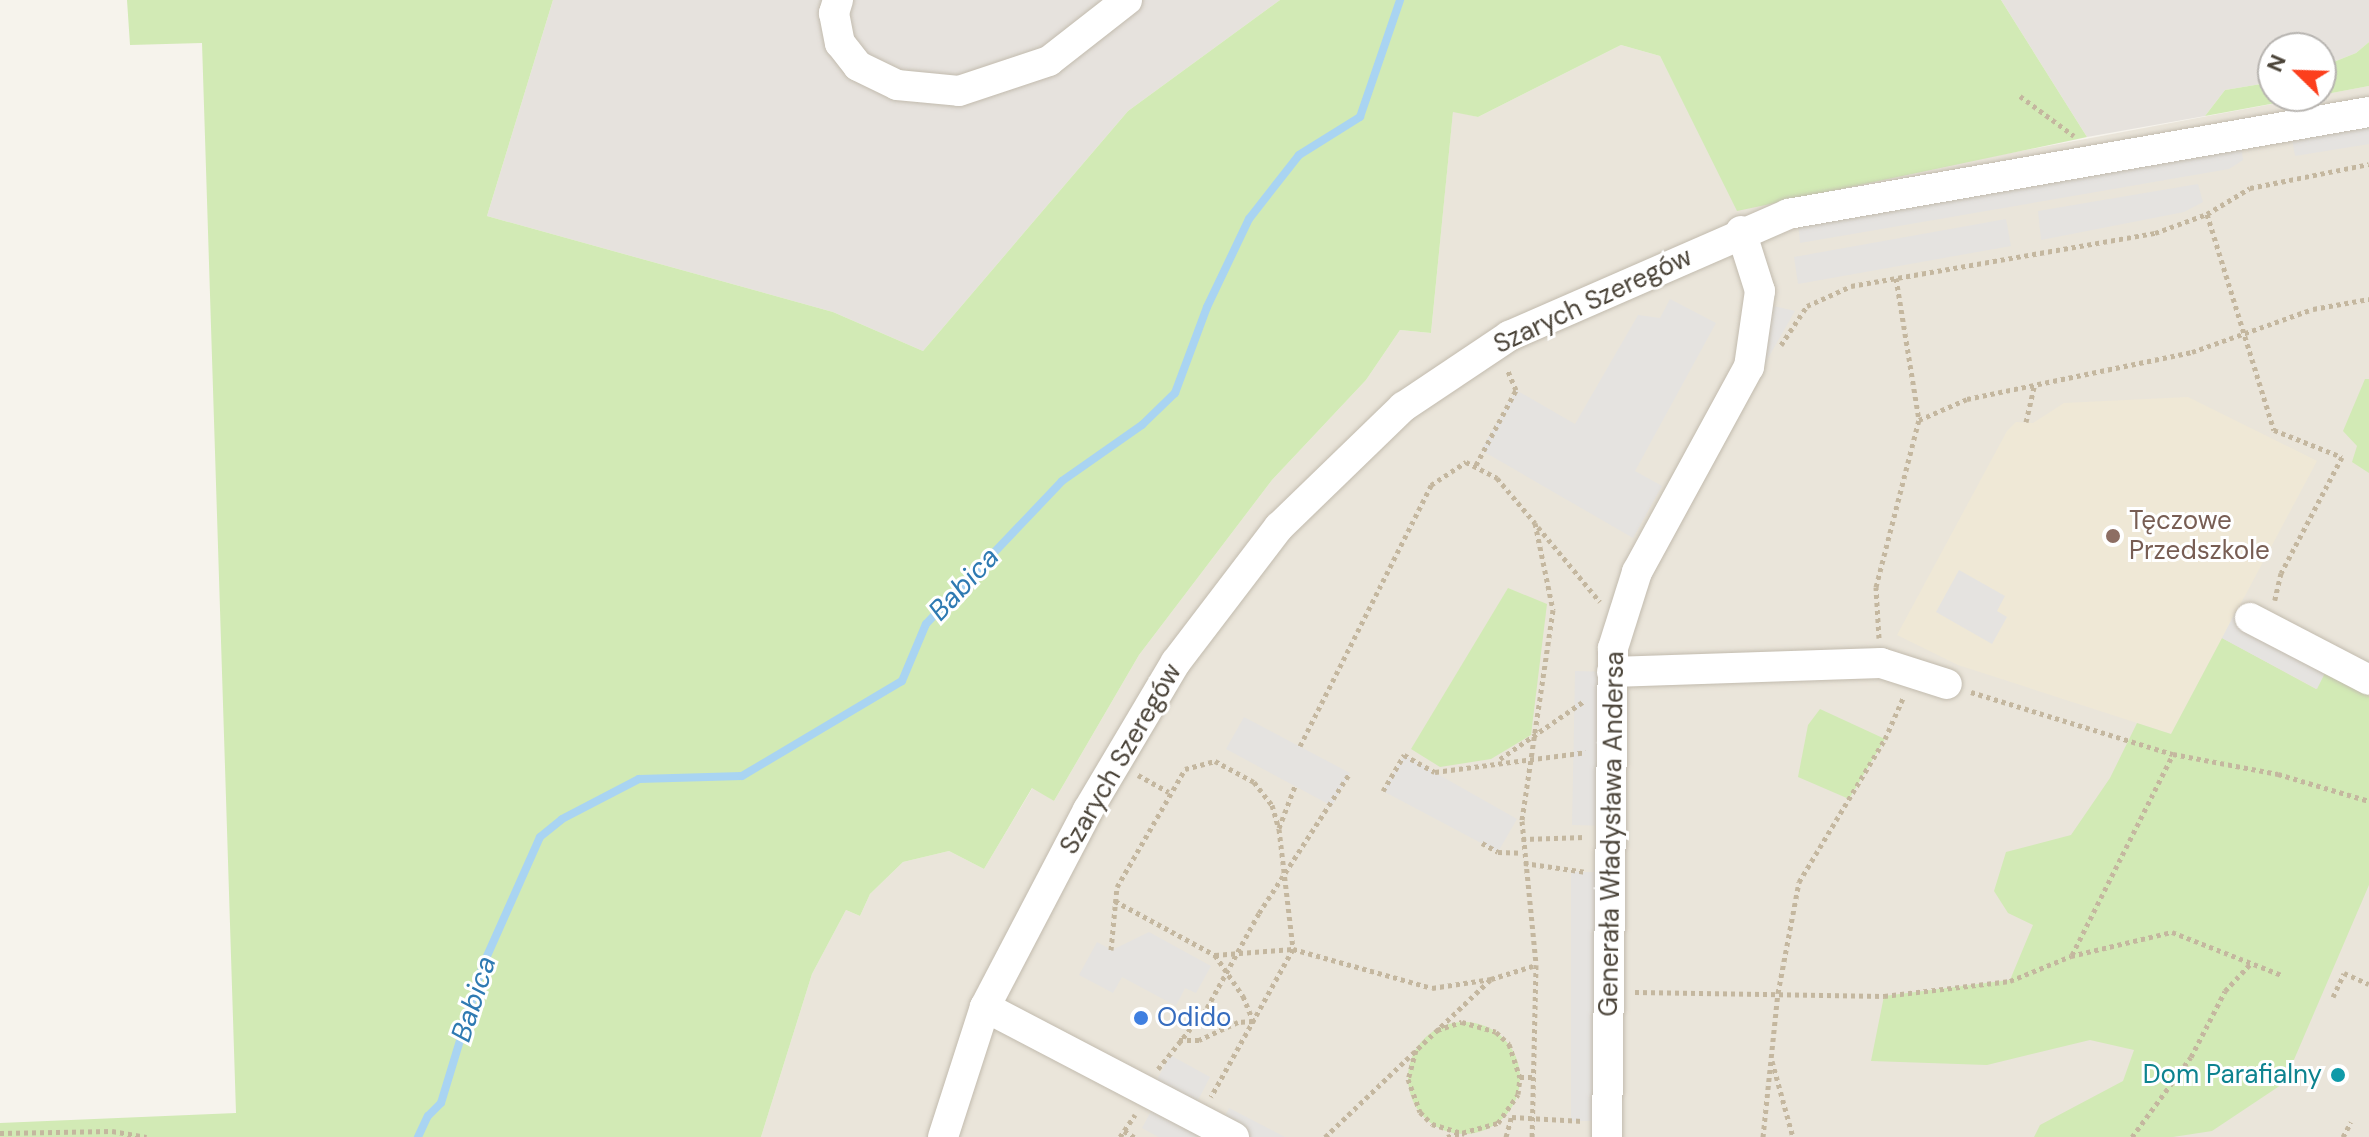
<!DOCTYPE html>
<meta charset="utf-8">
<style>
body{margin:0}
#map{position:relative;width:2369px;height:1137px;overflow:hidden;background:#f6f3ec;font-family:"DM Sans",sans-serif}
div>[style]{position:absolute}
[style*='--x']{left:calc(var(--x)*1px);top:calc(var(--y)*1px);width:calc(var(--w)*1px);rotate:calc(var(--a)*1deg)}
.residential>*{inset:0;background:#eae5da}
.industrial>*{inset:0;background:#e6e2dd}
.education>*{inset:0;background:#efe8d6}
.green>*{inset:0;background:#d2eab5}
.round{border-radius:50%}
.parking>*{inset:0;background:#e5e3e0}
.stream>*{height:8px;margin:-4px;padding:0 4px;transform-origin:4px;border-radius:4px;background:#a9d4f2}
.path>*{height:5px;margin-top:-2.5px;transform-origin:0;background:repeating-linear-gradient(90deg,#c4b79f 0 4px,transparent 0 8px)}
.roads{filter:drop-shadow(0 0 2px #c2bbae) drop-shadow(0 0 2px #c2bbae)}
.minor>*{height:30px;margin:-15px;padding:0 15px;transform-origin:15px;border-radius:15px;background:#fff}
.dots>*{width:22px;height:22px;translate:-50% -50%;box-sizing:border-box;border:4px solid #fff;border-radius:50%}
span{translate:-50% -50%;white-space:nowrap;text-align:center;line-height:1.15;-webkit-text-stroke:6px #fff;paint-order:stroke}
.street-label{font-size:26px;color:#4b4439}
.education-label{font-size:26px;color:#785e54}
.left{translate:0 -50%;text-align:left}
.shop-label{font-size:26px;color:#366cbe}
.culture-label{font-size:26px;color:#0d838f}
.right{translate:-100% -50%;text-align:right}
.water-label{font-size:28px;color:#2e7ab2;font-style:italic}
.north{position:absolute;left:2257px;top:32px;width:80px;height:80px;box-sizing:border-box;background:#fff;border:2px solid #b7b4b0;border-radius:50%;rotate:293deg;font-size:22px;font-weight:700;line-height:32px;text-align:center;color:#4b4439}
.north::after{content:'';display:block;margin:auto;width:28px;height:36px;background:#fc3f1d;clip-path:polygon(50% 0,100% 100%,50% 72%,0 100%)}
</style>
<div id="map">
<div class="residential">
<i style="clip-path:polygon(1621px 45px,1660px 56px,1738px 210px,1876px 178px,2369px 86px,2369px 1137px,761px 1137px,812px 974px,846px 910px,860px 916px,870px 894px,903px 862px,949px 851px,984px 869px,1033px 787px,1054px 801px,1139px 655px,1272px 480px,1366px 380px,1400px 330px,1431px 333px,1453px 111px,1478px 117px)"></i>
</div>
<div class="industrial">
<i style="clip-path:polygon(553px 0,1280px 0,1128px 111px,923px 351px,833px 312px,487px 216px)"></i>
<i style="clip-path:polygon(2001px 0,2369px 0,2369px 42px,2356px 53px,2321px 67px,2321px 48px,2273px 48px,2273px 82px,2225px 90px,2205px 116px,2087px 137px)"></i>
</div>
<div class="education">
<i style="clip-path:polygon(2188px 397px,2317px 461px,2171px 734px,1958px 665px,1897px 635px,2007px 431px,2016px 422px,2033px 423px,2064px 403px)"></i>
</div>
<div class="green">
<i style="clip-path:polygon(127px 0,553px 0,487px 216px,833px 312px,923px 351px,1128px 111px,1280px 0,2001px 0,2087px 137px,1737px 211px,1660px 56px,1621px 45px,1478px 117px,1453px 112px,1431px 333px,1400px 330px,1366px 380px,1272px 480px,1139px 655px,1054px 801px,1032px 788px,984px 869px,949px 851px,903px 862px,870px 894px,860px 916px,846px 910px,812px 974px,761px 1137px,0 1137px,0 1123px,236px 1113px,202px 43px,130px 45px)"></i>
<i style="clip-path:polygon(2369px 42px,2369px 86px,2321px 95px,2321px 67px,2356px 53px)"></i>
<i style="clip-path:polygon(2273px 82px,2273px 96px,2314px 96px,2205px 116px,2225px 90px)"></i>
<i style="clip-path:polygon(2365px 379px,2369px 379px,2369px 473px,2352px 462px,2357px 446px,2343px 431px)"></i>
<i style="clip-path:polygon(1508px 588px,1547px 604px,1531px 735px,1491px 759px,1440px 767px,1411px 749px)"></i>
<i style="clip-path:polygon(2222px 638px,2316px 689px,2331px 661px,2369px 680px,2369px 885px,2284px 1083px,2212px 1131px,2173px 1137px,2034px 1137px,2040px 1125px,2123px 1081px,2134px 1050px,2090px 1040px,1987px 1065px,1871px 1061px,1884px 996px,2010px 980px,2033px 925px,2008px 913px,1994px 891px,2006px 852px,2071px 835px,2110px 778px,2137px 723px,2171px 734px)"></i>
<i style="clip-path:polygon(1820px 709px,1885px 739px,1849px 799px,1798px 777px,1808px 725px)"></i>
<i class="round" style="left:1408px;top:1022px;width:112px;height:112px"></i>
</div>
<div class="parking">
<i style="clip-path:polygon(2369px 112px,2369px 144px,2295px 156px,2292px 140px)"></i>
<i style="clip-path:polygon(2240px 135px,2243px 160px,2229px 169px,1800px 243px,1797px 212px)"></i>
<i style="clip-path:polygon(2198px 184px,2203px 202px,2184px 212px,2041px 240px,2038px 211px)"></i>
<i style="clip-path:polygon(2006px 219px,2011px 246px,1798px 284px,1794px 257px)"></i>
<i style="clip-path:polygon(1670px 299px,1716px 323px,1635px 471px,1662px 486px,1633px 538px,1481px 450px,1516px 390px,1575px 424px,1638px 315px,1660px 318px)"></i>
<i style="clip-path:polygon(1760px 303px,1795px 311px,1760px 372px)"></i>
<i style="clip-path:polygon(1959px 570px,2005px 596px,1997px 611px,2007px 617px,1992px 644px,1936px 612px)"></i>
<i style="clip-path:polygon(2236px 611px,2331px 661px,2317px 689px,2222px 638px)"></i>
<i style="clip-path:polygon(1575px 671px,1612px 672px,1610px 826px,1572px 825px)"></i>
<i style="clip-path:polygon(1244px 717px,1350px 773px,1332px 806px,1226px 749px)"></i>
<i style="clip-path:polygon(1404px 755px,1517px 819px,1498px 852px,1383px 791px)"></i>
<i style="clip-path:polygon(1571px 872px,1610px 872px,1608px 1121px,1571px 1121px)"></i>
<i style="clip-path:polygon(1149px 932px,1211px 966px,1196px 993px,1185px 988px,1176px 1006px,1122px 977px,1113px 993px,1079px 975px,1097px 942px,1112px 950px)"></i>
<i style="clip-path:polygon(1170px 1055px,1210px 1077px,1191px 1114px,1218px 1129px,1229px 1108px,1285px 1137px,1158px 1137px,1142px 1128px,1158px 1098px,1150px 1093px)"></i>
</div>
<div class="stream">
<i style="--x:418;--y:1137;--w:23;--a:-65"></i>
<i style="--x:428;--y:1116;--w:18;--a:-45"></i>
<i style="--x:441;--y:1103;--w:144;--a:-73.1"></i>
<i style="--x:483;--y:965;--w:140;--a:-66"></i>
<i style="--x:540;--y:837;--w:28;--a:-39"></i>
<i style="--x:562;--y:819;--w:87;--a:-27.5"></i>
<i style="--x:639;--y:779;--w:103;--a:-1.7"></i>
<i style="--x:742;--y:776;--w:186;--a:-30.7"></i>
<i style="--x:902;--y:681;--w:62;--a:-67.2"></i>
<i style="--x:926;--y:624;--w:197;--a:-46.4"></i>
<i style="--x:1062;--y:481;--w:98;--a:-35"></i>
<i style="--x:1142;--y:425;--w:46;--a:-44.1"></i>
<i style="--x:1175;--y:393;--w:92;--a:-69.6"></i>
<i style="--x:1207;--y:307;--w:98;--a:-64.5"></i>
<i style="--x:1249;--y:219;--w:81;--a:-52"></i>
<i style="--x:1299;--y:155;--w:72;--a:-31.9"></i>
<i style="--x:1360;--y:117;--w:124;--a:-71.1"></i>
</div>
<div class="path">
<i style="--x:2020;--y:96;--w:67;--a:36.5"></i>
<i style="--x:2207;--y:214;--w:226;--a:72.8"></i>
<i style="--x:2274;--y:430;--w:73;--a:21.7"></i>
<i style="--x:2342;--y:457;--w:131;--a:117.7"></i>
<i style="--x:2281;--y:573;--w:28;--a:103"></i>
<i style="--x:1896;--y:278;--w:144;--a:80.8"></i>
<i style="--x:1781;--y:345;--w:47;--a:-56.3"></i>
<i style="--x:1807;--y:306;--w:48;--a:-24.4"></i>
<i style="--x:1851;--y:286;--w:309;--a:-9.9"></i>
<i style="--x:2155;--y:233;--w:55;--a:-20.1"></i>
<i style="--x:2207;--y:214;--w:50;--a:-31.2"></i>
<i style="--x:2250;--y:188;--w:121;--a:-11.4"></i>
<i style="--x:2026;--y:422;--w:36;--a:-77"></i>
<i style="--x:1476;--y:465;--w:85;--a:-61.9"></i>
<i style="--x:1516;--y:390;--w:23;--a:-113"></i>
<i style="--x:1538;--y:527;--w:97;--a:50.4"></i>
<i style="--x:1879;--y:638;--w:51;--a:-93.4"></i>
<i style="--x:1876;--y:587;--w:172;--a:-75.6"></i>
<i style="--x:1919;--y:420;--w:52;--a:-23.6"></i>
<i style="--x:1967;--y:399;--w:230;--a:-11.8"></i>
<i style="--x:2192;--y:352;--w:128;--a:-19.6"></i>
<i style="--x:2313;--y:309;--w:57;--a:-10.1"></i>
<i style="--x:1971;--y:692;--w:211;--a:17.1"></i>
<i style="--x:1300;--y:746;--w:292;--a:-63.3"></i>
<i style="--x:1431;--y:485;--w:42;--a:-33.3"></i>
<i style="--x:1466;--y:462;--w:35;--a:27"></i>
<i style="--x:1497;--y:478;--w:59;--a:49.8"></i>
<i style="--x:1535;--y:523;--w:89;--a:78.3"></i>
<i style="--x:1553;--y:610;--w:213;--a:98.4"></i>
<i style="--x:1522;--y:821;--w:145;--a:84.4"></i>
<i style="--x:1536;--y:965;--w:172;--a:91.3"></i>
<i style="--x:1500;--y:759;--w:102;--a:-34.6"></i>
<i style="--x:1138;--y:775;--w:35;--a:29"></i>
<i style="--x:1383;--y:791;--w:42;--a:-59.7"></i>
<i style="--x:1404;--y:755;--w:35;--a:29"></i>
<i style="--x:1435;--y:772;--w:152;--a:-7.5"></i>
<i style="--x:1279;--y:828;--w:45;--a:-69.1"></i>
<i style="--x:1522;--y:839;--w:63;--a:-1.8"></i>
<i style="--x:1482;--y:843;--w:18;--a:29"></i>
<i style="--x:1498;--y:852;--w:24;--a:2"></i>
<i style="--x:1524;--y:863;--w:63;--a:8.3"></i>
<i style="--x:1115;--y:901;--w:114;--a:28.4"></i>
<i style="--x:1215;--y:955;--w:50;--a:55.7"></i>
<i style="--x:1243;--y:996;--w:27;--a:68"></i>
<i style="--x:1253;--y:1021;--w:15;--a:176"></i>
<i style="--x:1238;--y:1022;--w:43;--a:155.2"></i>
<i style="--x:1199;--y:1040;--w:21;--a:180"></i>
<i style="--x:1111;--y:950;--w:63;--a:-84.6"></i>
<i style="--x:1117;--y:887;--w:136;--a:-60"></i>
<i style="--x:1185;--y:769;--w:31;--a:-15"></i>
<i style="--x:1215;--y:761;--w:44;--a:28.3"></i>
<i style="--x:1254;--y:782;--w:29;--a:52"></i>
<i style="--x:1272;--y:805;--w:25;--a:74"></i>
<i style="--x:1279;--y:829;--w:121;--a:83.3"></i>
<i style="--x:1293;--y:949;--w:169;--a:119"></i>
<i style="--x:1215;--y:955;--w:78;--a:-4.4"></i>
<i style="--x:1293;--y:949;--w:144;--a:15.7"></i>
<i style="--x:1432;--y:988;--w:60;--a:-8.7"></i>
<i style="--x:2072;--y:955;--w:225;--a:-63.3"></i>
<i style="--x:2173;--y:754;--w:107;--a:10.8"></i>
<i style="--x:2278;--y:774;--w:95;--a:16.5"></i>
<i style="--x:1635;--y:992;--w:249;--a:0.9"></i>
<i style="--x:1884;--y:996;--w:127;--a:-6.8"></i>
<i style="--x:2010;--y:981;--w:66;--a:-22.3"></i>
<i style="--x:2071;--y:956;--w:104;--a:-13.4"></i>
<i style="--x:2172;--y:932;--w:118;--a:21.4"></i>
<i style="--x:2333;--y:997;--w:26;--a:-65"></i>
<i style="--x:2344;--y:973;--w:27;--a:24"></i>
<i style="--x:1437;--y:1030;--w:26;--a:-18"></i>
<i style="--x:1462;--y:1022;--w:35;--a:16"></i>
<i style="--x:1496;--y:1032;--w:18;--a:43"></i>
<i style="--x:1509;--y:1044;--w:35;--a:72"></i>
<i style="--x:1416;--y:1050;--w:30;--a:105"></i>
<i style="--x:1408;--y:1079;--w:35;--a:70"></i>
<i style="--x:1420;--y:1112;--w:17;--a:45"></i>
<i style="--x:1432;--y:1124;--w:34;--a:17"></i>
<i style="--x:1772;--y:1061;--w:79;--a:74.6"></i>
<i style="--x:1158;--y:1069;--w:78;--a:-51.2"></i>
<i style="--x:1207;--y:1008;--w:108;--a:-61.3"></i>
<i style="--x:1259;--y:913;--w:167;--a:-57"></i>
<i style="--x:1518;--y:1094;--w:17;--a:-83"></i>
<i style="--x:1520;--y:1077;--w:14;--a:0"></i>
<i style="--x:1512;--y:1117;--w:71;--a:3.2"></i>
<i style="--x:1124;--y:1131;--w:12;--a:31"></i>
<i style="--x:0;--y:1133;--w:112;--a:-1"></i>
<i style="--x:112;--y:1131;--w:35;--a:10"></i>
<i style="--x:1120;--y:1137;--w:27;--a:-56"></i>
<i style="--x:1325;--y:1137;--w:229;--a:-43.6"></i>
<i style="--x:1491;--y:979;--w:47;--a:-17.3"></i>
<i style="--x:1447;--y:1137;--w:53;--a:-15.4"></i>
<i style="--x:1498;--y:1123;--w:35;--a:-55"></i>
<i style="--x:1506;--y:1137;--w:23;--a:-75"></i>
<i style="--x:1763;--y:1137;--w:145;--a:-84.1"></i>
<i style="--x:1778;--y:993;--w:113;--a:-79.3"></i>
<i style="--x:1799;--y:882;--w:167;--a:-59"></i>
<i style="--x:1885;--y:739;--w:47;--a:-66.2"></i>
<i style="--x:2132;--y:1137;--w:99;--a:-53.6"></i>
<i style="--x:2191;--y:1057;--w:74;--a:-62.7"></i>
<i style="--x:2225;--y:991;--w:38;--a:-47"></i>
<i style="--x:2343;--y:1137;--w:17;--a:-62"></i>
</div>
<div class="roads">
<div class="minor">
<i style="--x:838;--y:0;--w:14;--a:107"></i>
<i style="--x:834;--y:13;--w:31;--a:79"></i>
<i style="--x:840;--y:43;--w:29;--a:52"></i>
<i style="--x:858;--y:66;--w:43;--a:26"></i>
<i style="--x:897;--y:85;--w:62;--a:5.5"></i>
<i style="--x:959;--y:91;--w:95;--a:-18.4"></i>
<i style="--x:1049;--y:61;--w:99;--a:-38"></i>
<i style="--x:2250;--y:618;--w:134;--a:27.5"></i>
<i style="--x:1612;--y:672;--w:269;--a:-1.9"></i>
<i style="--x:1881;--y:663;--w:69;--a:17.7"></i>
<i style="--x:985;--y:1007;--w:281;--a:27.6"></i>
<i style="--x:943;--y:1137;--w:137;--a:-72.1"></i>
<i style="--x:985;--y:1007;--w:222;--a:-62.4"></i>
<i style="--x:1088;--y:810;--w:172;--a:-59.3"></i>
<i style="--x:1176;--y:662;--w:170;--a:-52.7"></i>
<i style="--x:1279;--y:527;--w:173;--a:-44.1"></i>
<i style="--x:1403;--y:407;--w:128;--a:-33.8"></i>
<i style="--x:1509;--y:336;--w:305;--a:-23.6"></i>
<i style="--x:1788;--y:214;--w:590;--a:-9.96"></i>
<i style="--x:1607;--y:1137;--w:489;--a:-89.3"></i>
<i style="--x:1613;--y:648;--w:80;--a:-72.5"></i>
<i style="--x:1637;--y:572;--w:234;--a:-61.4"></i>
<i style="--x:1749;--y:367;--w:77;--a:-81.8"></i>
<i style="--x:1760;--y:291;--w:63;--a:-107.6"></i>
</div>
</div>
<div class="dots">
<i style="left:2113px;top:536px;background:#8d6e63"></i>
<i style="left:1141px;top:1018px;background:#3f7fe0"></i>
<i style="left:2338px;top:1075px;background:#0f9aa8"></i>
</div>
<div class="street-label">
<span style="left:1593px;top:301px;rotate:-25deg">Szarych Szeregów</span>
<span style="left:1121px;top:759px;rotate:-60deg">Szarych Szeregów</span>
<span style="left:1612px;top:834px;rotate:-89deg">Generała Władysława Andersa</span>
</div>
<div class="education-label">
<span class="left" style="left:2129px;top:536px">Tęczowe<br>Przedszkole</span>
</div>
<div class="shop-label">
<span class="left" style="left:1157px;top:1018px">Odido</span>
</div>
<div class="culture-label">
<span class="right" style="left:2322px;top:1075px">Dom Parafialny</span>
</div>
<div class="water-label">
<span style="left:964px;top:584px;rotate:-47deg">Babica</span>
<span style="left:474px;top:999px;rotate:-72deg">Babica</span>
</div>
<div class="north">N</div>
</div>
